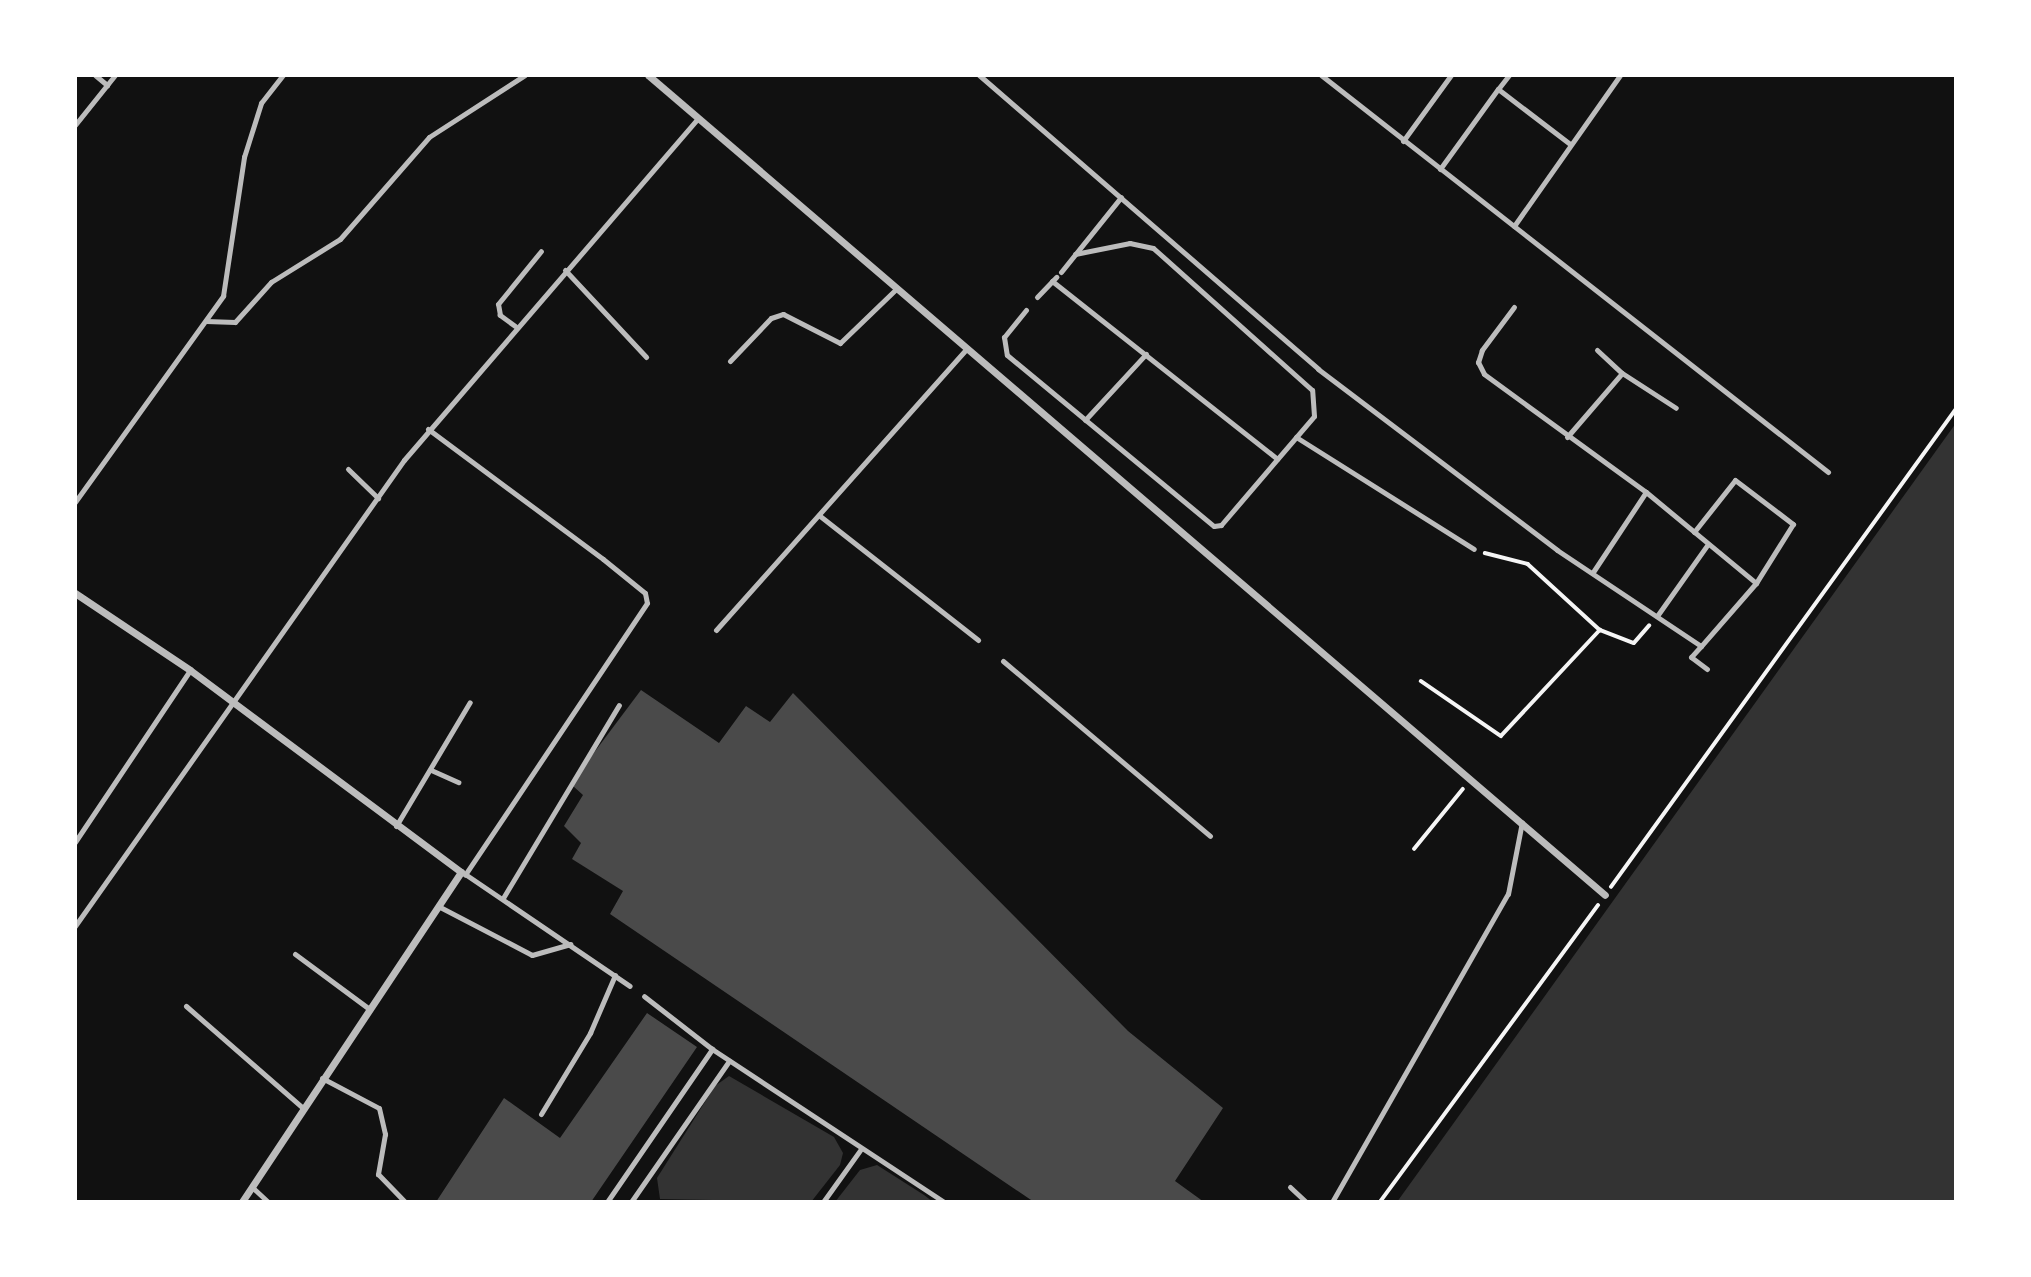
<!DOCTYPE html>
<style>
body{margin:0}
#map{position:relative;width:2031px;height:1277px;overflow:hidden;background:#111;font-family:Signika,sans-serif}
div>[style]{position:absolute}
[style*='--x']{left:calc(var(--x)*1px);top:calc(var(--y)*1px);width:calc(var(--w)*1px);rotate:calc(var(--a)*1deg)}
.water>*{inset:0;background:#333}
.building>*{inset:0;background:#4a4a4a}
.path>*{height:3.5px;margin:-1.75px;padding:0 1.75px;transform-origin:1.75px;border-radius:1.75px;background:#f5f5f5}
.service>*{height:5px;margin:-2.5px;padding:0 2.5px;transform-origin:2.5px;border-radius:2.5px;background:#bcbcbc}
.minor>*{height:7px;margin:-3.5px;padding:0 3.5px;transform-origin:3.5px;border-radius:3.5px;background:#bcbcbc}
span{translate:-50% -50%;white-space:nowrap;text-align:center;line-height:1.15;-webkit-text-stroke:7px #fff;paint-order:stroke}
.frame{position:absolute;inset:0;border:77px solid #fff;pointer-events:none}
</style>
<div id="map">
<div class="water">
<i style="clip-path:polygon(1956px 423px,1956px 1202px,1397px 1202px)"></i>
<i style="clip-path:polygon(729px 1076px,834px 1137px,843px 1153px,840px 1165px,811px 1202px,660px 1199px,657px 1178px,715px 1086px)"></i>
<i style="clip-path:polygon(877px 1165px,924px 1195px,933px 1202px,835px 1202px,860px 1170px)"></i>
</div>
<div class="building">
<i style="clip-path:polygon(641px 690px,719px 743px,746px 706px,770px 722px,793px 693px,1128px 1031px,1223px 1108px,1175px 1181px,1204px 1202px,1034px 1202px,610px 914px,623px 891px,572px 859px,581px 843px,564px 826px,583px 795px,573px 786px,578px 774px)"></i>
<i style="clip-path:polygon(647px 1013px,697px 1047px,591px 1202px,436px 1202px,504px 1098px,560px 1138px)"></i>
</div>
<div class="path">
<i style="--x:1485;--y:553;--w:44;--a:14.3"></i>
<i style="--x:1528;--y:564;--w:98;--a:42.5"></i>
<i style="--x:1421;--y:681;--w:97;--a:34.5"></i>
<i style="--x:1501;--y:736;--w:145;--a:-47"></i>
<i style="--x:1600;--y:630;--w:36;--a:21"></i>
<i style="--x:1634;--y:643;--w:23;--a:-49"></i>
<i style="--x:1414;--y:849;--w:77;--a:-50.8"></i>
<i style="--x:1611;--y:887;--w:589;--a:-54.18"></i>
<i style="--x:1380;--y:1202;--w:368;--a:-53.7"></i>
</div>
<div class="service">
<i style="--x:95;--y:75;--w:16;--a:40"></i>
<i style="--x:979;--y:75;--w:449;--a:40.9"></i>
<i style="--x:1318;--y:369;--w:300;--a:37.1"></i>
<i style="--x:1557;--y:550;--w:173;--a:33.7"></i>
<i style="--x:1701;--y:646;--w:15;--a:132"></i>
<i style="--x:1691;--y:657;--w:20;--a:37"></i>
<i style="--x:1321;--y:75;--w:644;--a:38.06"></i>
<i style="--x:1509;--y:75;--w:18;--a:128"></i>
<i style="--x:1498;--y:89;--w:91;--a:37.4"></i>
<i style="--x:75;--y:125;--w:64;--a:-51.3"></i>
<i style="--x:1403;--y:141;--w:82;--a:-54"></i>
<i style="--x:1440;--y:169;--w:99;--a:-54.1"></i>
<i style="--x:1514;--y:226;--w:184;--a:-54.9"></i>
<i style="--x:565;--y:270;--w:119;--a:47"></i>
<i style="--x:1061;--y:272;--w:96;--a:-51.3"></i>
<i style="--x:1052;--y:281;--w:287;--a:38.3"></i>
<i style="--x:1037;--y:297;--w:28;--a:-46"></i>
<i style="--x:1514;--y:307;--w:54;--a:126.7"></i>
<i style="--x:1482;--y:350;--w:13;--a:108"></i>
<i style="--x:1478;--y:362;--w:13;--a:63"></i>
<i style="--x:1484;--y:374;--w:200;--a:36.1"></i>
<i style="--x:1646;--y:492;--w:143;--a:39.6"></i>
<i style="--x:1026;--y:310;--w:35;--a:129"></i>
<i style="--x:1004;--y:337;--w:18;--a:81"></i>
<i style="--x:1007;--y:355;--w:268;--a:39.6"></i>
<i style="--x:1214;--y:526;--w:7;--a:-8"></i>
<i style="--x:1221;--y:525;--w:143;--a:-49.5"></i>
<i style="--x:1314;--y:416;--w:26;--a:-94"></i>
<i style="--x:1312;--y:390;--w:213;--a:-138.2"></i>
<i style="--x:1153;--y:248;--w:24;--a:-168"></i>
<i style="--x:1130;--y:243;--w:56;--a:168.7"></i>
<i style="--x:206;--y:321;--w:29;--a:2"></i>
<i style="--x:235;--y:322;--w:54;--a:-48"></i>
<i style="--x:271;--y:282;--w:81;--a:-31.9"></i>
<i style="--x:340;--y:239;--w:135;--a:-48.9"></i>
<i style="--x:429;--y:137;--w:114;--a:-32.9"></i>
<i style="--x:515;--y:326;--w:19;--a:-144"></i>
<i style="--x:500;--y:315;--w:11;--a:-100"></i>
<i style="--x:498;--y:304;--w:68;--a:-50.9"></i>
<i style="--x:1597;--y:350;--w:34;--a:43"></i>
<i style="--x:730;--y:361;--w:59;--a:-46.4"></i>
<i style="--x:771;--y:318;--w:13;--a:-18"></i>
<i style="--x:783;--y:314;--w:64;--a:27"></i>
<i style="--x:840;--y:343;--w:76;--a:-43.9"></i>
<i style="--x:1085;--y:420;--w:90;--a:-47.3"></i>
<i style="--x:428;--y:429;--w:218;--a:36.6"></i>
<i style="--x:603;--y:559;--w:54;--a:39"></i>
<i style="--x:645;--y:593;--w:10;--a:79"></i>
<i style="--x:647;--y:603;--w:327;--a:123.8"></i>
<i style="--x:1296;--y:437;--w:210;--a:32.2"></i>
<i style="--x:1567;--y:437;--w:84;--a:-49.3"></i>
<i style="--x:1622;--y:373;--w:64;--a:32.9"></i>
<i style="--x:348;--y:469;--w:42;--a:44"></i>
<i style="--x:75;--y:502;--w:254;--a:-54.3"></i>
<i style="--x:223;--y:296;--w:141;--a:-81.4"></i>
<i style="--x:244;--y:157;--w:57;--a:-72.5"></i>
<i style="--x:261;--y:103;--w:36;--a:-52"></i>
<i style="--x:820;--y:516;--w:201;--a:38.1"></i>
<i style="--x:1694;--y:532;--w:66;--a:-51.7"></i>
<i style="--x:1735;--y:480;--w:73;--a:37.2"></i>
<i style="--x:1793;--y:524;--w:70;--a:122.1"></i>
<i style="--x:1756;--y:583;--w:84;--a:131.1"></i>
<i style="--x:1593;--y:572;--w:96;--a:-56.5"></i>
<i style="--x:1657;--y:616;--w:88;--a:-54.7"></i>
<i style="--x:716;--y:630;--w:374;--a:-48.3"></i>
<i style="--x:1003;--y:661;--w:271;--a:40.2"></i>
<i style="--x:431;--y:770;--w:30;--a:24"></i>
<i style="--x:396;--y:826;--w:144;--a:-59.2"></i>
<i style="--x:75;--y:842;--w:207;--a:-56.2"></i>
<i style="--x:465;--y:874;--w:199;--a:34.2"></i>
<i style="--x:503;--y:898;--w:225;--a:-59"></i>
<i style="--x:438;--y:906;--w:106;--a:27.5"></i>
<i style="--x:532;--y:955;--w:40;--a:-16"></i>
<i style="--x:75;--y:926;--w:570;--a:-54.78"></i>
<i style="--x:404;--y:460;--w:451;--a:-49.3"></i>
<i style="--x:295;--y:954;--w:91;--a:36.5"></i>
<i style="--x:186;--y:1006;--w:155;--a:41.1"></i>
<i style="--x:712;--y:1049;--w:278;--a:33.4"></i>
<i style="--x:322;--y:1078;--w:64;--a:27.8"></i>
<i style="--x:379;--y:1108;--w:27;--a:77"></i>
<i style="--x:385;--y:1134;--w:41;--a:99.9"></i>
<i style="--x:378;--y:1174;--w:39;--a:46"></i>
<i style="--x:541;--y:1114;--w:95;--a:-58.8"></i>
<i style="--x:590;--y:1033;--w:63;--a:-66.7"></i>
<i style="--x:252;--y:1187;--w:22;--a:43"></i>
<i style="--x:1290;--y:1187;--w:22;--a:43"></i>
<i style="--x:607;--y:1202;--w:186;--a:-55.5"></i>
<i style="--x:712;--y:1049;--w:86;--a:-142.1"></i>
<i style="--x:631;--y:1202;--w:172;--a:-55.2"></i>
<i style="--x:823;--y:1202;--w:65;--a:-54.4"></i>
<i style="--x:1332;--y:1202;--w:355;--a:-60.3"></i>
<i style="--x:1508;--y:894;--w:73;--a:-79"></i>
</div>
<div class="minor">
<i style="--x:648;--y:75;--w:1260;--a:40.59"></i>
<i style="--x:75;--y:593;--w:138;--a:33.8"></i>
<i style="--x:190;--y:670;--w:338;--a:36.7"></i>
<i style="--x:461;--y:872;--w:396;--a:123.6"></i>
</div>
<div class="frame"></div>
</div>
